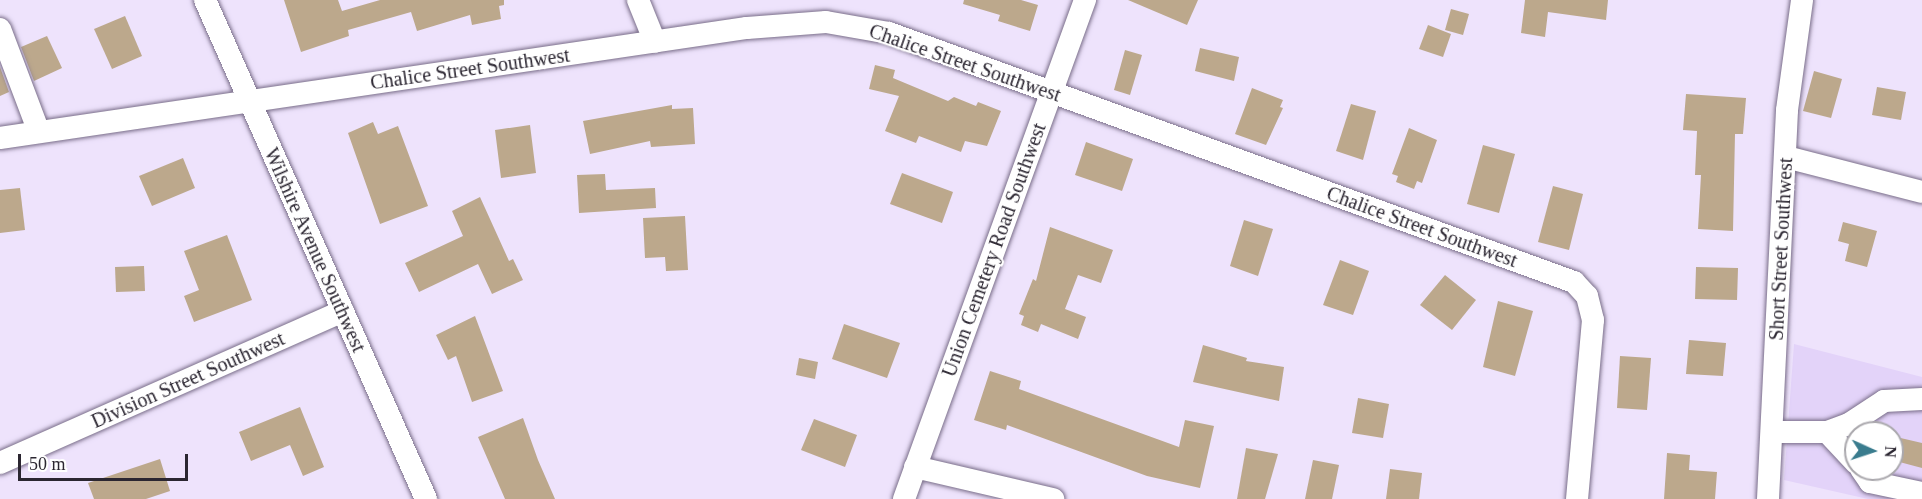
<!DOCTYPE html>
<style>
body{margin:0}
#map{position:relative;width:1922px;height:499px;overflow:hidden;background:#eee3fc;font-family:Georgia,serif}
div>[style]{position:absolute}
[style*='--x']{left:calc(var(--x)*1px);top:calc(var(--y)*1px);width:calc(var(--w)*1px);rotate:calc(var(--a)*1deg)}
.built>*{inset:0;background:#e3d3f9}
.building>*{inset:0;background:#bca88c}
.roads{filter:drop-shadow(0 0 2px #796d89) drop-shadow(0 0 2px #796d89)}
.minor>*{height:22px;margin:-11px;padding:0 11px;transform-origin:11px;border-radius:11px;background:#fff}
span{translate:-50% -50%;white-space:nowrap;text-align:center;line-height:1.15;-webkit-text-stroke:4.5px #fff;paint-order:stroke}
.street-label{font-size:20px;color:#2b2631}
.north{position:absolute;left:1844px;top:421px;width:60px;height:60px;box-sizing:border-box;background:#fff;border:2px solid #aaa8ad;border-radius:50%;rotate:93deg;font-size:16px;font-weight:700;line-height:24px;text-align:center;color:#2b2631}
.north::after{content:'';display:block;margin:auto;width:21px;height:27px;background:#3a7c8e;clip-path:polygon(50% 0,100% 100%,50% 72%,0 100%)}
.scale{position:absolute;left:18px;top:454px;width:170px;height:27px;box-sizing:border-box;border:3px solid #2b2631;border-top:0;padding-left:8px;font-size:18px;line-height:21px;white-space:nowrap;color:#2b2631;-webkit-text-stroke:4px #fff;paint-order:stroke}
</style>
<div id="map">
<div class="built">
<i style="clip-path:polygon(evenodd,1794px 344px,1922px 377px,1922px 499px,1868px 499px,1784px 480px,1794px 344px,1856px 433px,1892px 433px,1892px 469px,1856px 469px,1856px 433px)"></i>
</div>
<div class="building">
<i style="clip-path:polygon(284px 0,338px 0,342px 11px,380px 0,504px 0,504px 5px,499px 6px,501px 19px,472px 25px,470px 15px,417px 31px,411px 12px,348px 30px,349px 36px,301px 52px)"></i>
<i style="clip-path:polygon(964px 0,1021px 0,1038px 5px,1030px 31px,998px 21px,1000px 15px,963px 4px)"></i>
<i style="clip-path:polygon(1128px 0,1198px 0,1187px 25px)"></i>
<i style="clip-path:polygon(1525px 0,1608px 0,1606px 20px,1548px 12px,1545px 37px,1521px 33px)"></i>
<i style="clip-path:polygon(1451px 9px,1469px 14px,1463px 35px,1445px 30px)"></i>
<i style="clip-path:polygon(125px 16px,142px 56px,112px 69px,94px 29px)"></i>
<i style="clip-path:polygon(1428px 25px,1451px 34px,1443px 57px,1419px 49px)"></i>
<i style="clip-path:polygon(47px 36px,62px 68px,34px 81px,21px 47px)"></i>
<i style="clip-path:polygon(1200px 48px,1239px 57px,1234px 81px,1195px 71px)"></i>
<i style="clip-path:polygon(1125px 50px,1142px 55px,1130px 95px,1114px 90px)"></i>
<i style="clip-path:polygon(875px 65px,895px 70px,893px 78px,948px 101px,954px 97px,976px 106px,978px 102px,1001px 111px,987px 146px,965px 141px,961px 152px,919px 136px,916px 143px,885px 131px,899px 96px,869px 89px)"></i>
<i style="clip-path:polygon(0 67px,9px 92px,0 96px)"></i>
<i style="clip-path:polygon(1814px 71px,1842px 79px,1831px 118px,1803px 111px)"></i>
<i style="clip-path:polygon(1877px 87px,1906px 92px,1901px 120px,1872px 115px)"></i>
<i style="clip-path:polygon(1252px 88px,1283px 100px,1280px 107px,1283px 108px,1266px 145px,1235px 134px)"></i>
<i style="clip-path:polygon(1686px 94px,1746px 98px,1743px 134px,1735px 134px,1733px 231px,1698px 229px,1701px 175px,1695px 175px,1697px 131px,1683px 130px)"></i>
<i style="clip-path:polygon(1351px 104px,1376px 111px,1363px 160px,1336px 151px)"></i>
<i style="clip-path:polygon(672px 105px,672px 109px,693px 108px,695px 144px,651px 147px,650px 141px,590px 154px,583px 121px)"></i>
<i style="clip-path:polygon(373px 122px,378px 134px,398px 126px,428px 206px,380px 224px,348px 133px)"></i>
<i style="clip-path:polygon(530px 125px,536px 173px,501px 178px,495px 130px)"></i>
<i style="clip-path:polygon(1409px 128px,1437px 140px,1422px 183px,1417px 181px,1414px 189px,1396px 182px,1398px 176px,1392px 174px)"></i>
<i style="clip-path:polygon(1086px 142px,1133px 159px,1122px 191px,1075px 175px)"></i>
<i style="clip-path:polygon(1483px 145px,1515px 154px,1499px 213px,1467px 204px)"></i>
<i style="clip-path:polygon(183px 158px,195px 188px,152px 206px,139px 176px)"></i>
<i style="clip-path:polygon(902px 173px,953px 192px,942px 223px,890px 204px)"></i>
<i style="clip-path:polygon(605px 174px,606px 190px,655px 188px,656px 208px,579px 213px,577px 175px)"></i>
<i style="clip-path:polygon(1553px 186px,1583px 194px,1569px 250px,1538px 242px)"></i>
<i style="clip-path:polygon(20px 188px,25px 230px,0 233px,0 190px)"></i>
<i style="clip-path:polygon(480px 197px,509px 261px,513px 259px,523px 280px,492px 294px,478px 264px,419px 292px,405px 263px,463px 236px,452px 211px)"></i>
<i style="clip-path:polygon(685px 216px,688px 270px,666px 271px,665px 257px,645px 258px,643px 218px)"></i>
<i style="clip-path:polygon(1244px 220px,1273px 229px,1258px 276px,1230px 266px)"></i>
<i style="clip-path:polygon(1843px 222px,1877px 231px,1867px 267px,1845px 261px,1849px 244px,1838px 241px)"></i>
<i style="clip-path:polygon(1050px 227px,1113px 250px,1101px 283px,1078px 275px,1065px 309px,1086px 317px,1078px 339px,1041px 324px,1038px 332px,1021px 325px,1024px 316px,1019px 314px,1033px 279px,1036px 281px)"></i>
<i style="clip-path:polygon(227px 235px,252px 300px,194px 322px,184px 296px,199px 290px,184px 251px)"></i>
<i style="clip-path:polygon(1340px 260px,1369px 271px,1353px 315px,1323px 305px)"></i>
<i style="clip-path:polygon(144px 266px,145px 291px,116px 292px,115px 267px)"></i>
<i style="clip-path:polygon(1696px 267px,1738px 268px,1737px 300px,1695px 299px)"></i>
<i style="clip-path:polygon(1445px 275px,1476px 300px,1452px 330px,1420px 305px)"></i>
<i style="clip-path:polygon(1498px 301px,1533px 311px,1515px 376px,1483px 367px)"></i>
<i style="clip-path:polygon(475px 316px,503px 391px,472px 402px,456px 356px,448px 360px,436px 335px)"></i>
<i style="clip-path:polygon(844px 324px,900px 343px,887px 378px,832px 359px)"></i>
<i style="clip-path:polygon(1689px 340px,1726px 343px,1723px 376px,1686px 374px)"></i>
<i style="clip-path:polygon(1203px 345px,1247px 358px,1246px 361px,1284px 367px,1279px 401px,1193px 382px)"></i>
<i style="clip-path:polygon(1620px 356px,1651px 358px,1647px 410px,1617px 408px)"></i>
<i style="clip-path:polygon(799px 358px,818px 362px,815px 379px,796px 375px)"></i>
<i style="clip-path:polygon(990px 371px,1021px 381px,1019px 389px,1179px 447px,1185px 420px,1214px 426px,1200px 488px,1147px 476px,1007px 425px,1006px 430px,974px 420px)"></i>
<i style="clip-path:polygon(1358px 398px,1389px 404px,1383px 438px,1352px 433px)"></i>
<i style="clip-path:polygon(300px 407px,324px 467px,303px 476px,290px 445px,251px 461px,239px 432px)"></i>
<i style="clip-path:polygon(523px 418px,538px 460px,555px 499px,505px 499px,478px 437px)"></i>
<i style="clip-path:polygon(814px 419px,857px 435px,845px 467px,801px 450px)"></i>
<i style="clip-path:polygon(1892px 436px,1922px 443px,1922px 468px,1892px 460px)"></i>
<i style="clip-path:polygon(1246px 448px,1278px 454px,1265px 499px,1237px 499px)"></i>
<i style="clip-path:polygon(1667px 453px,1690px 455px,1689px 470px,1717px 472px,1715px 499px,1664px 499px)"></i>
<i style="clip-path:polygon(160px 459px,170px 491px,146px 499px,94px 499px,88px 483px)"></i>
<i style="clip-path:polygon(1313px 460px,1339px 465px,1332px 499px,1305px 499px)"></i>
<i style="clip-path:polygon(1390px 469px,1422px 473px,1419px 499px,1386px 499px)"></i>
</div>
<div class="roads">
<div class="minor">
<i style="--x:205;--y:0;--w:546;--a:66.11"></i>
<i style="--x:638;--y:0;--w:45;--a:68"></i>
<i style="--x:0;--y:29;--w:110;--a:69.3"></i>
<i style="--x:0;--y:138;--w:755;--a:-8.38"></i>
<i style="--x:747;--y:28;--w:79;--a:-4.3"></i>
<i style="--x:826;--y:22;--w:64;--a:9.9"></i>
<i style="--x:889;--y:33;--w:729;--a:19.98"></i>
<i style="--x:1574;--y:282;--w:19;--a:47"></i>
<i style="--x:1587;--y:296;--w:25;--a:76"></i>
<i style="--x:1593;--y:320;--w:180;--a:95.1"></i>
<i style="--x:1786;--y:157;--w:140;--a:14.4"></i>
<i style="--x:1772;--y:432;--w:55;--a:0"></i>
<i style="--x:1827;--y:432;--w:23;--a:-20"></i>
<i style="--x:1849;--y:424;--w:42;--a:-33.3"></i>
<i style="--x:1884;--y:401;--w:38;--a:-3"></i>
<i style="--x:1827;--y:432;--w:42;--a:46.9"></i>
<i style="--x:0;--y:463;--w:375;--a:-23.9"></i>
<i style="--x:915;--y:467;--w:142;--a:13.1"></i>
<i style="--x:1861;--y:469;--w:16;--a:55"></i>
<i style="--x:1870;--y:482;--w:53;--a:11.9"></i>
<i style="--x:904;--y:499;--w:531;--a:-70.06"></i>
<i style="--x:1768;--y:499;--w:389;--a:-87.2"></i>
<i style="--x:1787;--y:110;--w:111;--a:-82.2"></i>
</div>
</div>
<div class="street-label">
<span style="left:965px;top:63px;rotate:19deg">Chalice Street Southwest</span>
<span style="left:470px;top:69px;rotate:-8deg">Chalice Street Southwest</span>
<span style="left:1422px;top:227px;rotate:20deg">Chalice Street Southwest</span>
<span style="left:1781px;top:249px;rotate:-87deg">Short Street Southwest</span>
<span style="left:315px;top:250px;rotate:66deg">Wilshire Avenue Southwest</span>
<span style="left:994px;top:250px;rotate:-70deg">Union Cemetery Road Southwest</span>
<span style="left:188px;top:380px;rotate:-24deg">Division Street Southwest</span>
</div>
<div class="north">N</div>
<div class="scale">50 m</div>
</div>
